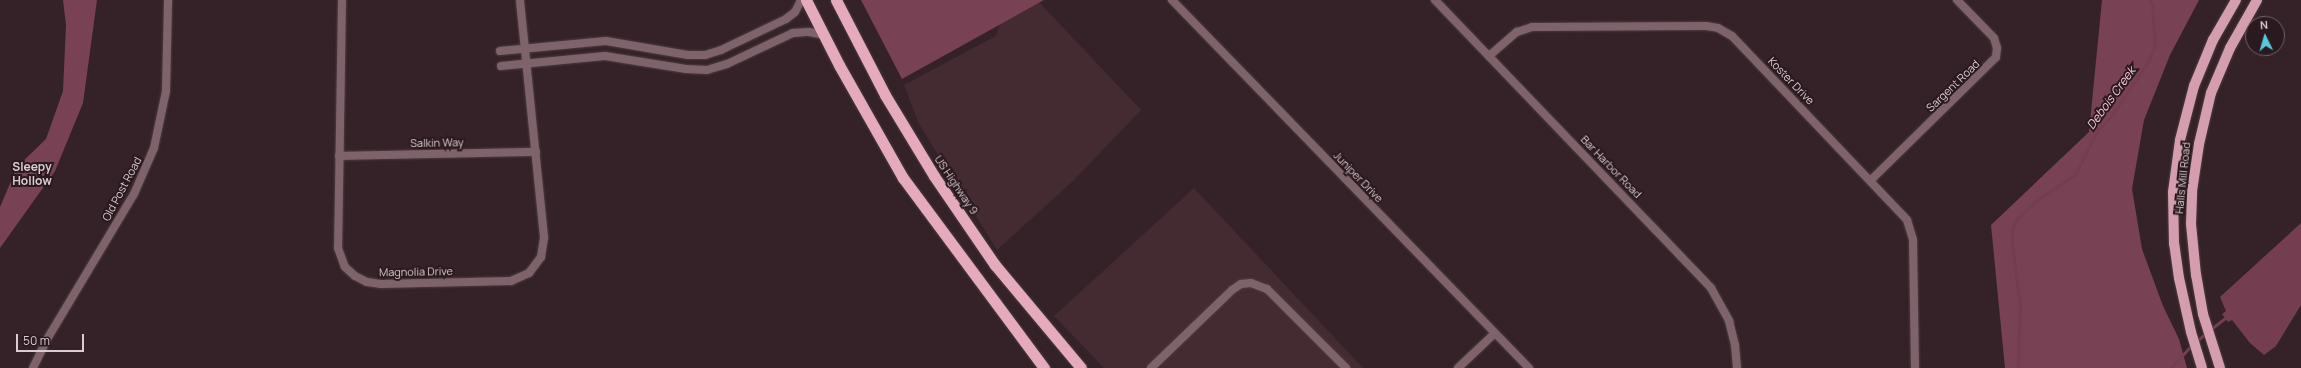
<!DOCTYPE html>
<style>
body{margin:0}
#map{position:relative;width:2301px;height:368px;overflow:hidden;background:#342228;font-family:Manrope,sans-serif}
div>[style]{position:absolute}
[style*='--x']{left:calc(var(--x)*1px);top:calc(var(--y)*1px);width:calc(var(--w)*1px);rotate:calc(var(--a)*1deg)}
.built>*{inset:0;background:#442b32}
.forest>*{inset:0;background:#794254}
.water>*{inset:0;background:#753e50}
.stream>*{height:2.5px;margin:-1.25px;padding:0 1.25px;transform-origin:1.25px;border-radius:1.25px;background:#753e50}
.roads{filter:drop-shadow(0 0 1px #4f3d43) drop-shadow(0 0 1px #4f3d43)}
.minor>*{height:8px;margin:-4px;padding:0 4px;transform-origin:4px;border-radius:4px;background:#7e636b}
.primary>*{height:10px;margin:-5px;padding:0 5px;transform-origin:5px;border-radius:5px;background:#d49eae}
.trunk>*{height:11px;margin:-5.5px;padding:0 5.5px;transform-origin:5.5px;border-radius:5.5px;background:#e5aabb}
span{translate:-50% -50%;white-space:nowrap;text-align:center;line-height:1.15;-webkit-text-stroke:4px #2a191e;paint-order:stroke}
.street-label{font-size:11px;color:#dacdd1}
.water-label{font-size:12px;color:#fdc6d6;font-style:italic}
.neighbourhood-label{font-size:12px;color:#dacdd1;font-weight:700}
.north{position:absolute;left:2245px;top:16px;width:40px;height:40px;box-sizing:border-box;background:#2a191e;border:1px solid #706166;border-radius:50%;rotate:355deg;font-size:11px;font-weight:700;line-height:16px;text-align:center;color:#dacdd1}
.north::after{content:'';display:block;margin:auto;width:14px;height:18px;background:#54cadd;clip-path:polygon(50% 0,100% 100%,50% 72%,0 100%)}
.scale{position:absolute;left:16px;top:334px;width:68px;height:18px;box-sizing:border-box;border:2px solid #dacdd1;border-top:0;padding-left:5px;font-size:12px;line-height:14px;white-space:nowrap;color:#dacdd1;-webkit-text-stroke:3px #2a191e;paint-order:stroke}
</style>
<div id="map">
<div class="built">
<i style="clip-path:polygon(1037px 0,1141px 110px,1073px 181px,997px 250px,919px 124px,904px 85px,996px 36px,1003px 16px)"></i>
<i style="clip-path:polygon(1194px 188px,1363px 368px,1104px 368px,1054px 316px)"></i>
</div>
<div class="forest">
<i style="clip-path:polygon(63px 0,97px 0,83px 103px,55px 171px,0 248px,0 207px,17px 167px,46px 139px,63px 91px,66px 25px)"></i>
<i style="clip-path:polygon(861px 0,1044px 0,902px 79px)"></i>
<i style="clip-path:polygon(2102px 0,2199px 0,2170px 55px,2144px 120px,2132px 189px,2142px 249px,2163px 306px,2179px 339px,2187px 368px,2005px 368px,1991px 225px,2089px 132px)"></i>
</div>
<div class="water">
<i style="clip-path:polygon(2301px 223px,2301px 305px,2276px 346px,2264px 355px,2250px 343px,2232px 320px,2228px 322px,2222px 314px,2226px 311px,2220px 297px)"></i>
</div>
<div class="stream">
<i style="--x:2211;--y:329;--w:18;--a:-38"></i>
<i style="--x:2197;--y:341;--w:12;--a:-42"></i>
<i style="--x:2018;--y:368;--w:63;--a:-88.2"></i>
<i style="--x:2020;--y:305;--w:60;--a:-97.7"></i>
<i style="--x:2012;--y:246;--w:17;--a:-90"></i>
<i style="--x:2012;--y:229;--w:10;--a:-66"></i>
<i style="--x:2016;--y:220;--w:28;--a:-44"></i>
<i style="--x:2036;--y:201;--w:47;--a:-33.7"></i>
<i style="--x:2075;--y:175;--w:51;--a:-63.4"></i>
<i style="--x:2098;--y:129;--w:18;--a:-43"></i>
<i style="--x:2111;--y:117;--w:66;--a:-56.1"></i>
<i style="--x:2148;--y:62;--w:17;--a:-66"></i>
<i style="--x:2155;--y:46;--w:42;--a:-94.1"></i>
<i style="--x:2152;--y:4;--w:5;--a:-127"></i>
<i style="--x:2171;--y:368;--w:31;--a:-48"></i>
</div>
<div class="roads">
<div class="minor">
<i style="--x:342;--y:0;--w:248;--a:90.9"></i>
<i style="--x:338;--y:248;--w:20;--a:70"></i>
<i style="--x:345;--y:267;--w:13;--a:42"></i>
<i style="--x:355;--y:276;--w:13;--a:27"></i>
<i style="--x:367;--y:282;--w:14;--a:8"></i>
<i style="--x:381;--y:284;--w:130;--a:-1.3"></i>
<i style="--x:511;--y:281;--w:20;--a:-24"></i>
<i style="--x:529;--y:273;--w:20;--a:-53"></i>
<i style="--x:541;--y:257;--w:20;--a:-81"></i>
<i style="--x:544;--y:237;--w:238;--a:-95.8"></i>
<i style="--x:1172;--y:0;--w:513;--a:45.87"></i>
<i style="--x:1435;--y:0;--w:399;--a:46.2"></i>
<i style="--x:1711;--y:288;--w:38;--a:61"></i>
<i style="--x:1729;--y:321;--w:25;--a:76"></i>
<i style="--x:1735;--y:345;--w:23;--a:85"></i>
<i style="--x:500;--y:51;--w:106;--a:-5.4"></i>
<i style="--x:606;--y:41;--w:83;--a:9.7"></i>
<i style="--x:688;--y:55;--w:17;--a:0"></i>
<i style="--x:705;--y:55;--w:17;--a:-17"></i>
<i style="--x:721;--y:50;--w:72;--a:-25.5"></i>
<i style="--x:786;--y:19;--w:11;--a:-38"></i>
<i style="--x:795;--y:12;--w:13;--a:-63"></i>
<i style="--x:1489;--y:56;--w:37;--a:-41"></i>
<i style="--x:1517;--y:32;--w:16;--a:-18"></i>
<i style="--x:1532;--y:27;--w:174;--a:-0.3"></i>
<i style="--x:1706;--y:26;--w:12;--a:9"></i>
<i style="--x:1718;--y:28;--w:16;--a:30"></i>
<i style="--x:1732;--y:36;--w:254;--a:46.4"></i>
<i style="--x:1907;--y:220;--w:21;--a:73"></i>
<i style="--x:1913;--y:240;--w:128;--a:89.1"></i>
<i style="--x:501;--y:66;--w:104;--a:-5.5"></i>
<i style="--x:605;--y:56;--w:82;--a:9.1"></i>
<i style="--x:686;--y:69;--w:21;--a:3"></i>
<i style="--x:707;--y:70;--w:21;--a:-17"></i>
<i style="--x:727;--y:64;--w:73;--a:-25.2"></i>
<i style="--x:793;--y:33;--w:16;--a:-4"></i>
<i style="--x:809;--y:32;--w:15;--a:11"></i>
<i style="--x:339;--y:156;--w:197;--a:-1.2"></i>
<i style="--x:1871;--y:180;--w:175;--a:-44.5"></i>
<i style="--x:1996;--y:57;--w:9;--a:-84"></i>
<i style="--x:1997;--y:48;--w:10;--a:-107"></i>
<i style="--x:1994;--y:38;--w:53;--a:-134.2"></i>
<i style="--x:33;--y:368;--w:30;--a:-64"></i>
<i style="--x:46;--y:341;--w:171;--a:-59.1"></i>
<i style="--x:134;--y:194;--w:50;--a:-66.5"></i>
<i style="--x:154;--y:148;--w:58;--a:-78.1"></i>
<i style="--x:166;--y:91;--w:91;--a:-88.7"></i>
<i style="--x:1151;--y:368;--w:112;--a:-43.9"></i>
<i style="--x:1232;--y:290;--w:11;--a:-34"></i>
<i style="--x:1241;--y:284;--w:10;--a:-6"></i>
<i style="--x:1251;--y:283;--w:17;--a:21"></i>
<i style="--x:1267;--y:289;--w:112;--a:45"></i>
<i style="--x:1458;--y:368;--w:50;--a:-43.4"></i>
</div>
<div class="primary">
<i style="--x:2202;--y:368;--w:38;--a:-107"></i>
<i style="--x:2191;--y:332;--w:55;--a:-102.5"></i>
<i style="--x:2179;--y:278;--w:34;--a:-98"></i>
<i style="--x:2174;--y:244;--w:52;--a:-91.1"></i>
<i style="--x:2173;--y:192;--w:52;--a:-82.3"></i>
<i style="--x:2180;--y:140;--w:56;--a:-75.5"></i>
<i style="--x:2194;--y:86;--w:50;--a:-67.6"></i>
<i style="--x:2213;--y:40;--w:46;--a:-60.1"></i>
<i style="--x:2220;--y:368;--w:57;--a:-107.5"></i>
<i style="--x:2203;--y:314;--w:40;--a:-100"></i>
<i style="--x:2196;--y:275;--w:51;--a:-95.6"></i>
<i style="--x:2191;--y:224;--w:33;--a:-88"></i>
<i style="--x:2192;--y:191;--w:48;--a:-81.5"></i>
<i style="--x:2199;--y:144;--w:52;--a:-76.8"></i>
<i style="--x:2211;--y:93;--w:49;--a:-67.1"></i>
<i style="--x:2230;--y:48;--w:55;--a:-60.6"></i>
</div>
<div class="trunk">
<i style="--x:806;--y:0;--w:73;--a:63.1"></i>
<i style="--x:839;--y:65;--w:130;--a:60.5"></i>
<i style="--x:903;--y:178;--w:237;--a:53.4"></i>
<i style="--x:836;--y:0;--w:107;--a:62.7"></i>
<i style="--x:885;--y:95;--w:95;--a:58.8"></i>
<i style="--x:934;--y:176;--w:108;--a:55.6"></i>
<i style="--x:995;--y:265;--w:134;--a:50.1"></i>
</div>
</div>
<div class="street-label">
<span style="left:1791px;top:81px;rotate:46deg">Koster Drive</span>
<span style="left:1953px;top:86px;rotate:-44deg">Sargent Road</span>
<span style="left:437px;top:143px;rotate:-1deg">Salkin Way</span>
<span style="left:1611px;top:167px;rotate:46deg">Bar Harbor Road</span>
<span style="left:1358px;top:177px;rotate:46deg">Juniper Drive</span>
<span style="left:2183px;top:178px;rotate:-84deg">Halls Mill Road</span>
<span style="left:956px;top:185px;rotate:56deg">US Highway 9</span>
<span style="left:122px;top:189px;rotate:-62deg">Old Post Road</span>
<span style="left:416px;top:272px;rotate:-1deg">Magnolia Drive</span>
</div>
<div class="water-label">
<span style="left:2111px;top:98px;rotate:-54deg">Debois Creek</span>
</div>
<div class="neighbourhood-label">
<span style="left:32px;top:174px">Sleepy<br>Hollow</span>
</div>
<div class="north">N</div>
<div class="scale">50 m</div>
</div>
